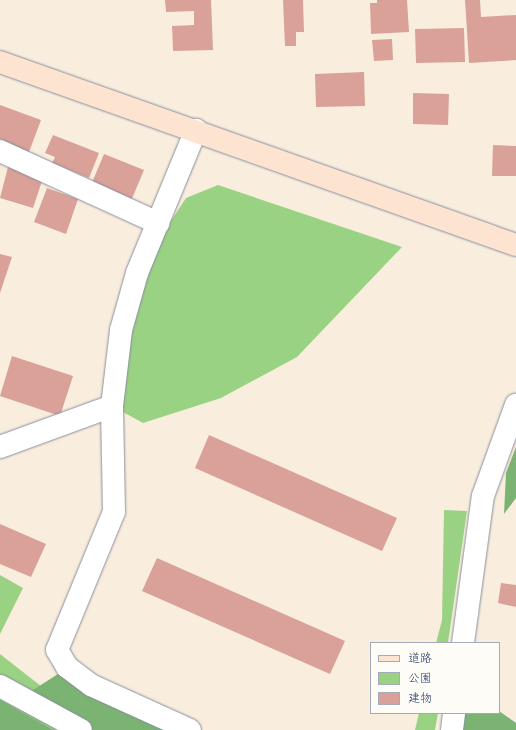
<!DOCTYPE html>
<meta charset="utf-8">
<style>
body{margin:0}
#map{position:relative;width:516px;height:730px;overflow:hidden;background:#f9eede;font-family:"Indie Flower","Klee One",sans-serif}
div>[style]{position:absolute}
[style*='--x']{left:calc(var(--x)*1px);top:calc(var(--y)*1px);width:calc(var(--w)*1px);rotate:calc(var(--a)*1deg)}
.green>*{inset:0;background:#9ad284}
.forest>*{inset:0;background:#7bb472}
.building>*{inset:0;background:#d9a197}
.roads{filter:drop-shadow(0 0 1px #8a8e9e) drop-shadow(0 0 1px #8a8e9e)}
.street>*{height:22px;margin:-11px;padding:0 11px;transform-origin:11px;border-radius:11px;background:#fff}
.secondary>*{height:22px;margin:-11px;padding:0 11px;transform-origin:11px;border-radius:11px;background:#fde4d0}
span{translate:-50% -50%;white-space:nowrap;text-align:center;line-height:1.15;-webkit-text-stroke:4px #fdfcf7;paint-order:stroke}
.legend{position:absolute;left:370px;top:642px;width:130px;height:72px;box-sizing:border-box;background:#fdfcf7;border:1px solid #a3aaba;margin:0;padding:5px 7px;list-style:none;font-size:12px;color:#1b2f5e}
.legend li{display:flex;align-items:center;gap:8px;height:20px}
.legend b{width:20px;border:1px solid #a3aaba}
</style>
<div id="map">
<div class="green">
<i style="clip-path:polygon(218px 185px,402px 247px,297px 357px,221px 398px,143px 423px,112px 406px,137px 273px,186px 198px)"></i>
<i style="clip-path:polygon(444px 510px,467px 511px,448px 643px,436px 643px,442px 620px)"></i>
<i style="clip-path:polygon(0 575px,23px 588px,0 634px)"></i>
<i style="clip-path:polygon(0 654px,97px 730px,0 730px)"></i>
<i style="clip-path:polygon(419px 713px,438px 713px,435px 730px,415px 730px)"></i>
</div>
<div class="forest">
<i style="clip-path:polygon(516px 447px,516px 498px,504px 514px,506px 473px)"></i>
<i style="clip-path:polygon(58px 674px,170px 730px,81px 730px,22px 697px)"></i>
<i style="clip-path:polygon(0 700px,53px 730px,0 730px)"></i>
<i style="clip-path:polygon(499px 711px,516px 723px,516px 730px,455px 730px,459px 713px)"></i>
</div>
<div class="building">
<i style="clip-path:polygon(165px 0,211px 0,213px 50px,173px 51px,172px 26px,194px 25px,194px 11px,166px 12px)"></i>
<i style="clip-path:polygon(283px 0,303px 0,304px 32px,296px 32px,296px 46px,285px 46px)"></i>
<i style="clip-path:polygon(377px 0,407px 0,409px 32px,371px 34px,370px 3px,377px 3px)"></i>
<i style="clip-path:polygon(465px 0,480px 0,481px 17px,516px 15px,516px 60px,469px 63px)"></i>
<i style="clip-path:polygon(464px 28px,465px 62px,416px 63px,415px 29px)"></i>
<i style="clip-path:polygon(392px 39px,393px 60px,374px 61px,372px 40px)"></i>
<i style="clip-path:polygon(364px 72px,365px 106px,316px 107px,315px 74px)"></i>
<i style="clip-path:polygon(413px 93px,449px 94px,448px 125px,413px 124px)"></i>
<i style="clip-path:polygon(0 105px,41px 120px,29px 152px,0 142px)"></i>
<i style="clip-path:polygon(53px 135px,99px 153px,89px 178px,52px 163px,55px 157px,45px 153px)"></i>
<i style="clip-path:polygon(493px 145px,516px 146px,516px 176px,492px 176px)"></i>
<i style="clip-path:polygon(104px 154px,144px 170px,131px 201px,91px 185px)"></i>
<i style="clip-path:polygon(8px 167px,43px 178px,33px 208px,0 198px)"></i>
<i style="clip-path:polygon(47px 188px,78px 199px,66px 234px,34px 222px)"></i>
<i style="clip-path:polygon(0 254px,12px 257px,0 293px)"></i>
<i style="clip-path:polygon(12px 356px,73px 376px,60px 416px,0 396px)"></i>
<i style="clip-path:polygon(209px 435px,397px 518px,382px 551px,195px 468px)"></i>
<i style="clip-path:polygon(0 524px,46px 544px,31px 577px,0 564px)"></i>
<i style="clip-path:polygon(157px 558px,345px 641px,330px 674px,142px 591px)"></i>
<i style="clip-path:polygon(501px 583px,516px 585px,516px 607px,498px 603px)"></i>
</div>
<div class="roads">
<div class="street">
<i style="--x:0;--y:151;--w:174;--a:24.5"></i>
<i style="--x:0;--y:447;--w:119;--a:-20.1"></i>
<i style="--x:463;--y:643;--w:148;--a:-82.3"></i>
<i style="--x:483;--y:496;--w:97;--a:-70.1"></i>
<i style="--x:0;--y:686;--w:92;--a:28.5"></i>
<i style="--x:190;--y:730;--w:109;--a:-155.6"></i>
<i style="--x:91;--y:685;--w:30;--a:-143"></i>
<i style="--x:67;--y:667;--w:20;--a:-120"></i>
<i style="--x:57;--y:650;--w:149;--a:-67.6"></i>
<i style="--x:114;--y:512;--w:106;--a:-91.1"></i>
<i style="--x:112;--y:406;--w:77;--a:-83.2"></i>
<i style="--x:121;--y:330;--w:59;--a:-74.3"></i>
<i style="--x:137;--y:273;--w:155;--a:-67.6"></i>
<i style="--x:452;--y:730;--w:17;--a:-83"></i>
</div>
<div class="secondary">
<i style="--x:0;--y:62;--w:547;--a:19.53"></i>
</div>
</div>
<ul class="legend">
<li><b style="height:5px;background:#fde4d0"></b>道路</li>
<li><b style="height:11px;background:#9ad284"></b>公園</li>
<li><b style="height:11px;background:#d9a197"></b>建物</li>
</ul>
</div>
